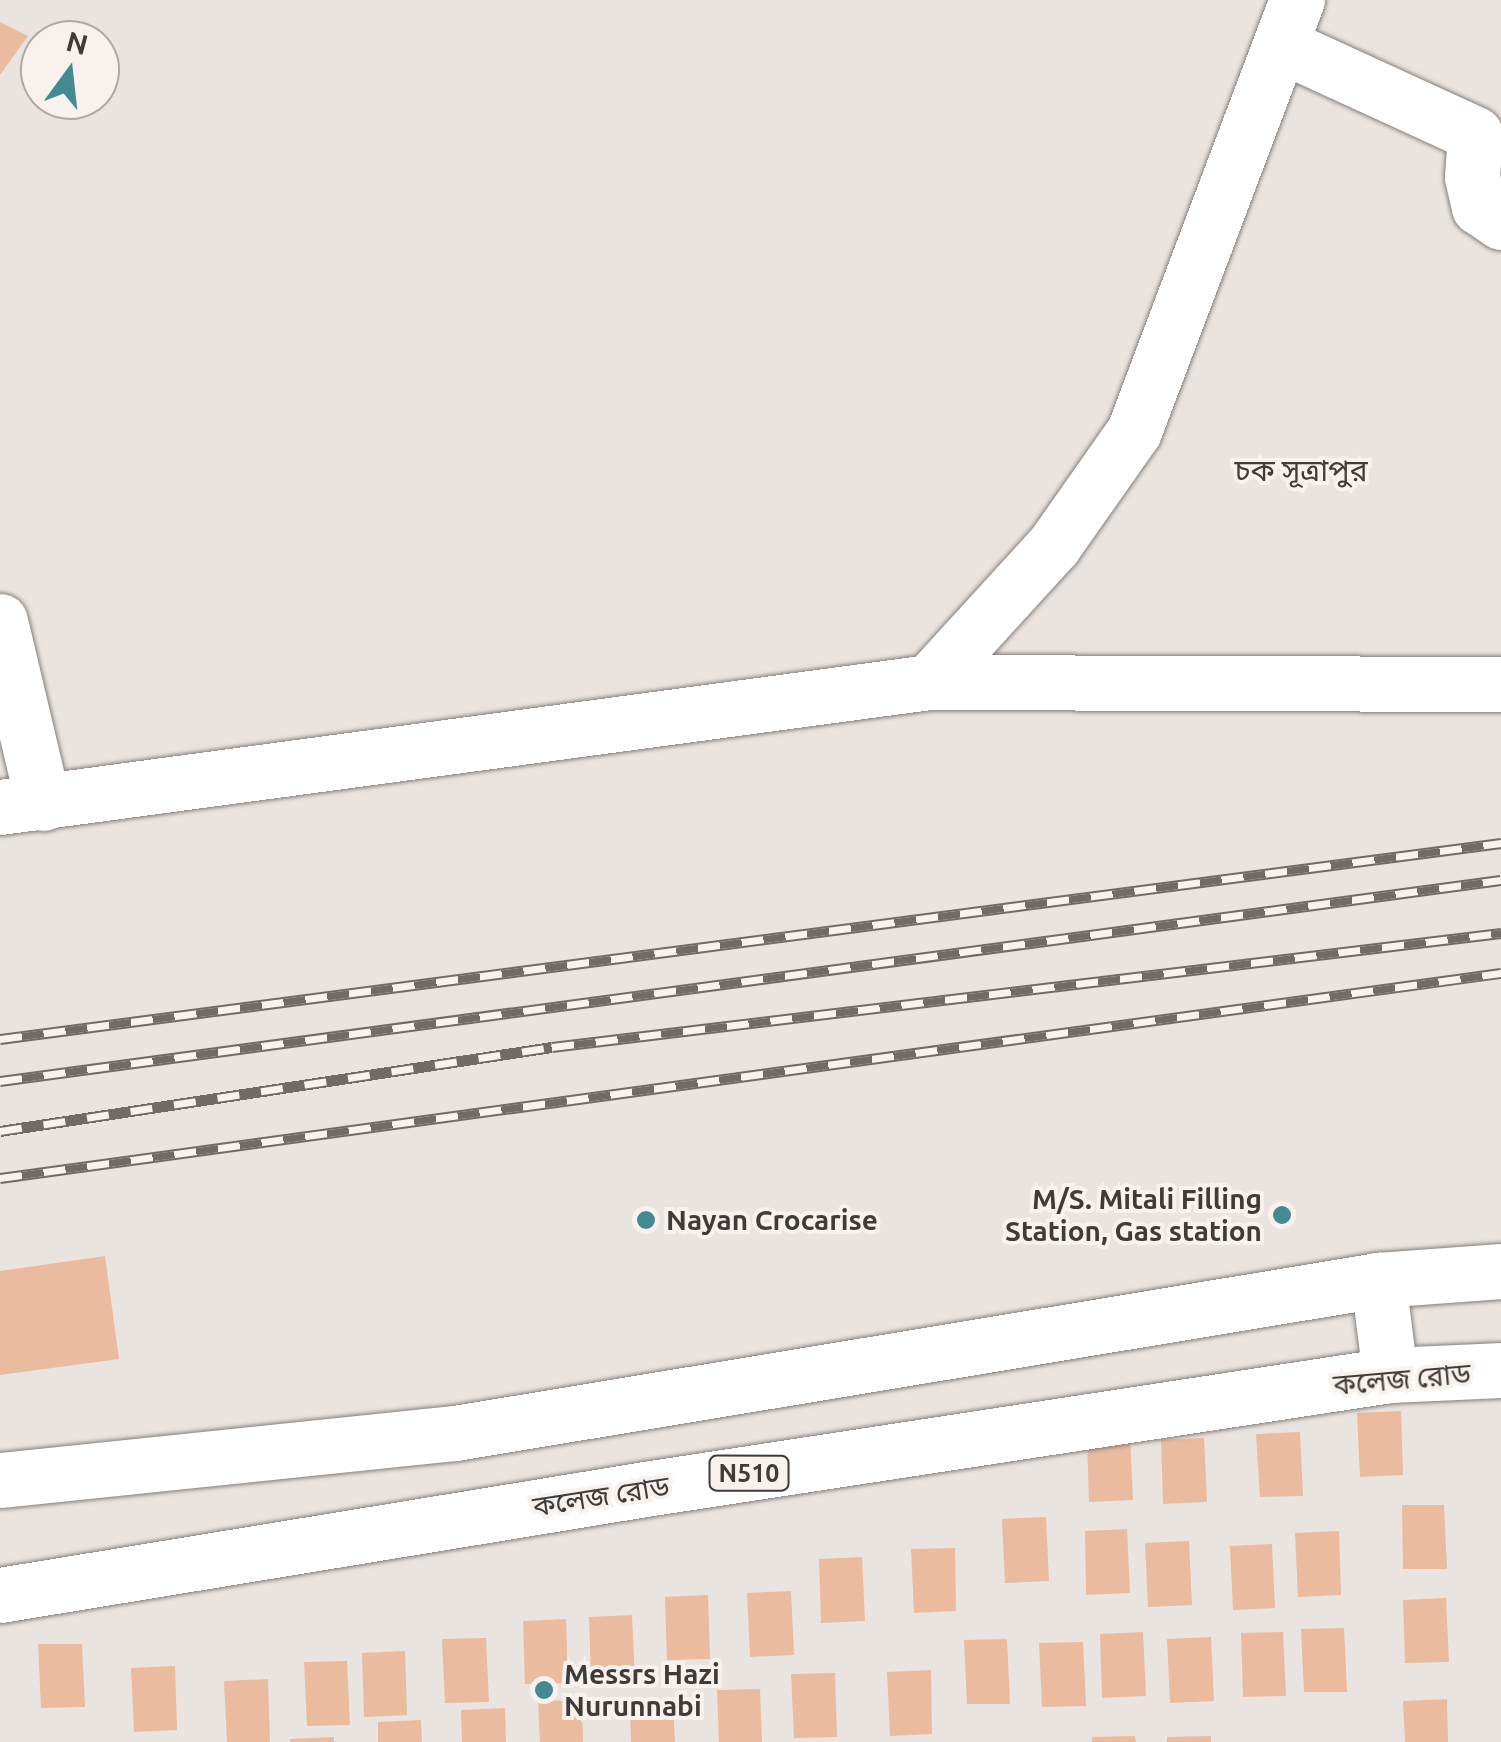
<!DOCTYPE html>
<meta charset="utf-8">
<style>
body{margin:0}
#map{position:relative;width:1501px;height:1742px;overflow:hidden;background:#eae4e0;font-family:Ubuntu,"Noto Sans Bengali",sans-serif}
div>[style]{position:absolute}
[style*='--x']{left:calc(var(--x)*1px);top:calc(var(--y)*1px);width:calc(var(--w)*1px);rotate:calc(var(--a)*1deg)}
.building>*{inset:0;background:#eabb9e}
.roads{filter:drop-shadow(0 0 2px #847e7b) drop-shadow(0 0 2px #847e7b)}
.minor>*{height:55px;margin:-27.5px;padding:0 27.5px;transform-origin:27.5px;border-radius:27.5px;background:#fff}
.highway>*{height:55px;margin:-27.5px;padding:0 27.5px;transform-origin:27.5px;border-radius:27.5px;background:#fff}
.rail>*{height:11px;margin-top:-5.5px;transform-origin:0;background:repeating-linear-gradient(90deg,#f8f1ed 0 22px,#6e6b69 0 44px);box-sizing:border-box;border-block:2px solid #6e6b69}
.dots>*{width:28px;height:28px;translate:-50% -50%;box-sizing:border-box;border:5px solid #f8f1ed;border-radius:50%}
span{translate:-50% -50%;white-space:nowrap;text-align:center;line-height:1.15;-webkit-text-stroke:8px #f8f1ed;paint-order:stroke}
.shield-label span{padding:2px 8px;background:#f8f1ed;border:2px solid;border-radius:8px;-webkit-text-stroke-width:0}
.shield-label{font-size:25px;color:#3e3c3a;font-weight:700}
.poi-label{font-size:28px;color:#3e3c3a;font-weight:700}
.right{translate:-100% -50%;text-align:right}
.left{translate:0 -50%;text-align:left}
.street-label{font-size:28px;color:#3e3c3a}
.neighbourhood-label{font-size:30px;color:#423c39}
.north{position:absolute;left:20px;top:20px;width:100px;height:100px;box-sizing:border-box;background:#f8f1ed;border:2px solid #aea9a5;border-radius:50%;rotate:15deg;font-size:28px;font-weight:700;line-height:40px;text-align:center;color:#3e3c3a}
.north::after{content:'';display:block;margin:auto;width:35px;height:45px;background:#438a91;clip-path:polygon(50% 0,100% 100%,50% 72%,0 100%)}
</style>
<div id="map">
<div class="building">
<i style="clip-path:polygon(0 22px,28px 36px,0 75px)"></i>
<i style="clip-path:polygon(105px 1256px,119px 1359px,0 1375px,0 1271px)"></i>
<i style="clip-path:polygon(1401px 1411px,1403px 1475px,1360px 1477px,1357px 1413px)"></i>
<i style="clip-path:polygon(1300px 1432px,1303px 1496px,1260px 1497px,1256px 1434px)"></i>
<i style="clip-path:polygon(1130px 1436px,1133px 1500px,1089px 1502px,1087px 1438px)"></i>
<i style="clip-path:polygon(1204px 1438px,1207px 1502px,1163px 1504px,1161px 1440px)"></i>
<i style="clip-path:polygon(1402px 1505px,1444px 1505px,1447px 1569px,1403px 1569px)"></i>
<i style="clip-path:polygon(1046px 1517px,1049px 1581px,1005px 1583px,1002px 1519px)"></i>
<i style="clip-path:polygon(1127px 1529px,1130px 1593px,1086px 1595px,1085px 1531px)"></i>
<i style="clip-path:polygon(1339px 1531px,1341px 1595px,1298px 1597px,1295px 1533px)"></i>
<i style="clip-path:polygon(1189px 1541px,1192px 1605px,1148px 1607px,1145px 1543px)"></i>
<i style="clip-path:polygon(1272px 1544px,1275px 1608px,1233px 1610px,1230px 1546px)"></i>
<i style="clip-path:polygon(955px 1548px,956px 1611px,914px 1613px,911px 1549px)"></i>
<i style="clip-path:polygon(862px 1557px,865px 1621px,821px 1623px,819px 1559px)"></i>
<i style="clip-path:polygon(791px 1591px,794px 1655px,750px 1657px,747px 1593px)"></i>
<i style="clip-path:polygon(708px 1595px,710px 1659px,667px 1660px,665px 1597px)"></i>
<i style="clip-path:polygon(1446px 1598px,1449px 1662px,1405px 1663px,1403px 1600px)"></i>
<i style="clip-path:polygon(632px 1615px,635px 1679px,591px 1680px,589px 1617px)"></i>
<i style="clip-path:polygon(566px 1619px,568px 1683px,525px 1684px,523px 1621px)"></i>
<i style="clip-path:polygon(1344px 1628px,1347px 1692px,1304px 1692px,1301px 1629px)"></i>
<i style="clip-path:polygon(1143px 1632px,1146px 1696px,1102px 1698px,1100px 1634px)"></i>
<i style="clip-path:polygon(1283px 1632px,1286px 1696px,1243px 1697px,1241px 1633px)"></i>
<i style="clip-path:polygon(1211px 1637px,1214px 1701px,1170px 1703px,1167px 1639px)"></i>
<i style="clip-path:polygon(486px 1638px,489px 1702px,445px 1703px,442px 1639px)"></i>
<i style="clip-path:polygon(1007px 1639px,1010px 1704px,967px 1704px,964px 1640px)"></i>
<i style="clip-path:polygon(1083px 1642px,1086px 1706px,1042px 1707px,1039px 1643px)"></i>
<i style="clip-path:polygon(38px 1644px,82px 1644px,85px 1707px,41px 1708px)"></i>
<i style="clip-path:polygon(405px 1651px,407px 1715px,364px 1717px,362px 1653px)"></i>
<i style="clip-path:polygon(347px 1661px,350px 1725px,307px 1726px,304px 1662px)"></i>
<i style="clip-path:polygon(175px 1666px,177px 1730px,134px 1732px,131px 1668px)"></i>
<i style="clip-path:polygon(931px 1670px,932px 1734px,890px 1736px,887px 1672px)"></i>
<i style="clip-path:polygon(835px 1673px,837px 1737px,794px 1738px,791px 1674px)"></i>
<i style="clip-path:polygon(268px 1679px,270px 1742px,227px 1742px,224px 1681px)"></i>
<i style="clip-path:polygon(760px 1689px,762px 1742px,719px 1742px,717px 1690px)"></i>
<i style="clip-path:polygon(1447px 1699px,1448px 1742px,1405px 1742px,1403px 1701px)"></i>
<i style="clip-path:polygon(582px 1700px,583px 1742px,540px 1742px,538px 1701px)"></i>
<i style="clip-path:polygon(673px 1701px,675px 1742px,631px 1742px,630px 1703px)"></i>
<i style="clip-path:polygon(505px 1708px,506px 1742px,462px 1742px,461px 1710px)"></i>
<i style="clip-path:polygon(421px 1720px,422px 1742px,378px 1742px,378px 1722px)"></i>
<i style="clip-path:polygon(1135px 1736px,1136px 1742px,1092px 1742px,1092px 1737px)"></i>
<i style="clip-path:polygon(1211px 1736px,1211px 1742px,1167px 1742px,1167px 1737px)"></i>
<i style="clip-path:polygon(334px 1737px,334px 1742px,290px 1742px,290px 1739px)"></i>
</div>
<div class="roads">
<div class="minor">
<i style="--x:1281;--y:45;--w:213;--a:24.6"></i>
<i style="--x:1475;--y:134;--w:43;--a:94"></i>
<i style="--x:1472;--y:177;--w:31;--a:77"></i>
<i style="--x:1479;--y:207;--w:27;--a:34"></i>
<i style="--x:0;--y:621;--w:187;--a:76.7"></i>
<i style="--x:929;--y:682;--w:185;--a:-47.6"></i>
<i style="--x:1054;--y:545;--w:139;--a:-54.9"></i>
<i style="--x:1134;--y:431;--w:461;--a:-69.3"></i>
<i style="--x:0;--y:807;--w:937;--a:-7.66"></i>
<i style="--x:929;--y:682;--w:572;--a:0.2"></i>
</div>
<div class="highway">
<i style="--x:1378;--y:1280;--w:96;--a:82.8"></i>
<i style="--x:0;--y:1480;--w:457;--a:-5.9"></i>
<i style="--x:455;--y:1433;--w:936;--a:-9.41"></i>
<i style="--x:1378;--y:1280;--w:123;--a:-4.2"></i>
<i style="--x:0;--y:1595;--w:654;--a:-9.33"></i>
<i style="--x:645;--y:1489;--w:754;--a:-8.7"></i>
<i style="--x:1390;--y:1375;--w:111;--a:-2.6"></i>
</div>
</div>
<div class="rail">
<i style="--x:0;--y:1039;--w:1514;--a:-7.44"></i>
<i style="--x:0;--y:1081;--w:1514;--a:-7.63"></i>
<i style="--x:0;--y:1131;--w:558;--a:-8.65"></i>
<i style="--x:552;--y:1047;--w:956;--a:-6.85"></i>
<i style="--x:0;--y:1178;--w:1515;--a:-7.78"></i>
</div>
<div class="dots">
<i style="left:1282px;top:1215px;background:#438a91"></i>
<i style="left:646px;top:1220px;background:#438a91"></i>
<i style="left:544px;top:1690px;background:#438a91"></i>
</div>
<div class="shield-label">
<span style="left:749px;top:1473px">N510</span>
</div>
<div class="poi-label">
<span class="right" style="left:1262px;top:1215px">M/S. Mitali Filling<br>Station, Gas station</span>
<span class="left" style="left:666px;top:1220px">Nayan Crocarise</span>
<span class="left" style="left:564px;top:1690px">Messrs Hazi<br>Nurunnabi</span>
</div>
<div class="street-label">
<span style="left:1402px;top:1379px;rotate:-5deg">কলেজ রোড</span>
<span style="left:601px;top:1496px;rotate:-9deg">কলেজ রোড</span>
</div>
<div class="neighbourhood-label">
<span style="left:1301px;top:470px">চক সূত্রাপুর</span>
</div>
<div class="north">N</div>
</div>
